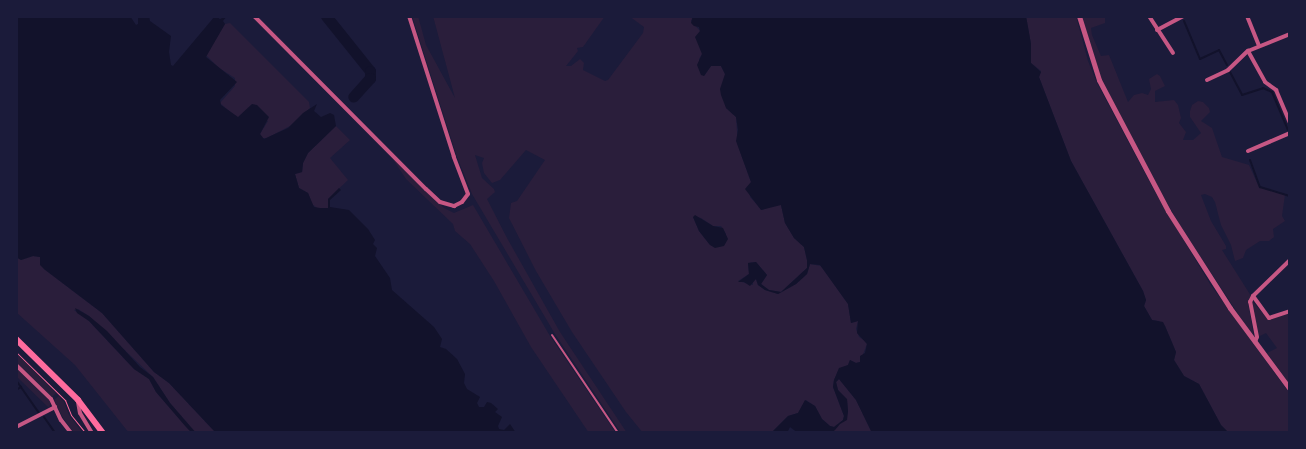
<!DOCTYPE html>
<style>
body{margin:0}
#map{position:relative;width:1306px;height:449px;overflow:hidden;background:#1b1b3a;font-family:Montserrat,sans-serif}
div>[style]{position:absolute}
[style*='--x']{left:calc(var(--x)*1px);top:calc(var(--y)*1px);width:calc(var(--w)*1px);rotate:calc(var(--a)*1deg)}
.green>*{inset:0;background:#2a1e3b}
.water>*{inset:0;background:#12122b}
.stream>*{height:2px;margin:-1px;padding:0 1px;transform-origin:1px;border-radius:1px;background:#12122b}
.river>*{height:11px;margin:-5.5px;padding:0 5.5px;transform-origin:5.5px;border-radius:5.5px;background:#12122b}
.path>*{height:1px;margin:-0.5px;padding:0 0.5px;transform-origin:0.5px;border-radius:0.5px;background:#ff6b9d}
.service>*{height:2px;margin:-1px;padding:0 1px;transform-origin:1px;border-radius:1px;background:#c65784}
.minor>*{height:4px;margin:-2px;padding:0 2px;transform-origin:2px;border-radius:2px;background:#c65784}
.tertiary>*{height:5px;margin:-2.5px;padding:0 2.5px;transform-origin:2.5px;border-radius:2.5px;background:#c65784}
.primary>*{height:6px;margin:-3px;padding:0 3px;transform-origin:3px;border-radius:3px;background:#ff6b9d}
span{translate:-50% -50%;white-space:nowrap;text-align:center;line-height:1.15;-webkit-text-stroke:4px #1b1b3a;paint-order:stroke}
.frame{position:absolute;inset:0;border:18px solid #1b1b3a;pointer-events:none}
</style>
<div id="map">
<div class="green">
<i style="clip-path:polygon(evenodd,412px 16px,418px 16px,426px 45px,455px 98px,433px 16px,605px 16px,583px 47px,577px 48px,578px 51px,566px 66px,571px 66px,580px 59px,584px 63px,583px 70px,605px 81px,608px 80px,643px 33px,644px 27px,629px 16px,693px 16px,691px 21px,700px 31px,702px 54px,699px 59px,704px 76px,711px 66px,721px 66px,725px 74px,726px 108px,736px 117px,738px 146px,751px 182px,750px 197px,762px 210px,777px 204px,781px 205px,785px 223px,794px 238px,804px 247px,807px 260px,807px 268px,781px 292px,769px 290px,761px 284px,767px 275px,756px 262px,748px 263px,749px 274px,738px 281px,753px 285px,753px 280px,756px 279px,758px 285px,765px 290px,778px 294px,796px 284px,807px 274px,810px 264px,821px 266px,848px 304px,851px 323px,858px 321px,856px 329px,859px 337px,864px 340px,867px 344px,860px 362px,856px 363px,850px 360px,848px 365px,839px 369px,834px 380px,833px 387px,844px 416px,843px 420px,834px 427px,830px 426px,822px 419px,815px 406px,806px 400px,798px 413px,788px 416px,771px 433px,643px 433px,626px 412px,572px 332px,536px 271px,509px 218px,511px 203px,517px 201px,545px 160px,526px 150px,500px 180px,492px 183px,484px 173px,482px 163px,484px 158px,475px 155px,482px 178px,494px 189px,495px 192px,487px 199px,507px 238px,560px 332px,627px 433px,621px 433px,555px 334px,472px 194px,457px 157px,412px 16px,693px 217px,701px 218px,713px 226px,721px 226px,726px 234px,710px 245px,699px 231px,693px 217px)"></i>
<i style="clip-path:polygon(1026px 16px,1076px 16px,1088px 61px,1097px 83px,1155px 192px,1210px 284px,1290px 394px,1290px 433px,1229px 433px,1221px 425px,1199px 384px,1184px 376px,1174px 360px,1176px 352px,1165px 326px,1159px 321px,1152px 320px,1144px 306px,1146px 300px,1143px 291px,1071px 161px,1039px 77px,1041px 71px,1031px 63px,1031px 44px)"></i>
<i style="clip-path:polygon(1082px 16px,1105px 16px,1105px 23px,1091px 28px,1092px 35px,1101px 56px,1109px 55px,1128px 102px,1134px 95px,1142px 93px,1148px 95px,1151px 89px,1149px 79px,1157px 74px,1160px 76px,1165px 86px,1155px 91px,1155px 102px,1174px 100px,1178px 105px,1181px 118px,1179px 123px,1186px 132px,1183px 140px,1193px 140px,1201px 133px,1190px 117px,1190px 111px,1192px 105px,1198px 101px,1203px 102px,1209px 108px,1210px 112px,1201px 121px,1212px 128px,1222px 157px,1249px 165px,1259px 187px,1285px 195px,1282px 216px,1285px 221px,1273px 229px,1274px 237px,1269px 241px,1260px 241px,1246px 250px,1243px 258px,1235px 261px,1231px 245px,1221px 225px,1215px 202px,1212px 197px,1205px 194px,1201px 195px,1211px 221px,1226px 246px,1226px 249px,1222px 250px,1251px 296px,1248px 302px,1254px 338px,1181px 227px,1159px 189px,1102px 81px)"></i>
<i style="clip-path:polygon(230px 23px,309px 102px,310px 108px,290px 126px,267px 138px,262px 138px,260px 134px,268px 121px,236px 117px,220px 103px,235px 86px,235px 78px,219px 68px,206px 55px,225px 24px)"></i>
<i style="clip-path:polygon(336px 126px,350px 140px,330px 158px,348px 180px,328px 199px,328px 208px,317px 208px,312px 204px,308px 193px,299px 188px,295px 174px,302px 172px,303px 163px,308px 153px)"></i>
<i style="clip-path:polygon(392px 158px,444px 208px,454px 213px,473px 205px,550px 336px,616px 433px,589px 433px,531px 347px,494px 281px,470px 244px,455px 231px,453px 224px,406px 179px)"></i>
<i style="clip-path:polygon(33px 256px,40px 257px,44px 269px,102px 313px,154px 372px,169px 383px,216px 433px,196px 433px,170px 403px,153px 377px,89px 316px,78px 309px,74px 310px,89px 321px,134px 369px,149px 379px,156px 392px,192px 433px,129px 433px,75px 365px,16px 312px,16px 257px,21px 260px)"></i>
<i style="clip-path:polygon(1252px 301px,1269px 320px,1290px 313px,1290px 385px,1267px 353px,1277px 348px,1266px 333px,1258px 337px)"></i>
<i style="clip-path:polygon(16px 354px,28px 364px,56px 393px,52px 397px,16px 363px)"></i>
<i style="clip-path:polygon(16px 368px,48px 398px,51px 402px,49px 408px,16px 376px)"></i>
<i style="clip-path:polygon(839px 379px,856px 400px,872px 433px,831px 433px,847px 416px,848px 411px,847px 400px,838px 390px,836px 382px)"></i>
<i style="clip-path:polygon(59px 396px,64px 402px,69px 415px,83px 433px,74px 433px,63px 418px,54px 400px)"></i>
</div>
<div class="water">
<i style="clip-path:polygon(16px 16px,130px 16px,136px 25px,138px 24px,138px 16px,149px 16px,150px 21px,171px 36px,169px 52px,171px 65px,173px 66px,215px 16px,220px 19px,227px 16px,223px 21px,225px 24px,206px 57px,237px 82px,220px 100px,221px 105px,238px 117px,252px 104px,257px 105px,269px 117px,260px 134px,264px 139px,288px 128px,303px 113px,317px 104px,314px 111px,321px 117px,330px 113px,334px 115px,336px 126px,308px 153px,303px 163px,302px 172px,295px 174px,299px 188px,308px 193px,314px 207px,320px 208px,328px 208px,328px 199px,339px 188px,341px 190px,330px 200px,330px 207px,349px 210px,368px 229px,375px 240px,373px 244px,377px 248px,375px 256px,390px 278px,392px 290px,434px 327px,442px 339px,440px 347px,446px 349px,457px 359px,465px 374px,464px 383px,467px 389px,480px 397px,477px 403px,479px 407px,484px 407px,487px 402px,491px 403px,498px 409px,495px 412px,502px 417px,498px 426px,499px 429px,504px 430px,510px 424px,516px 433px,216px 433px,169px 383px,154px 372px,102px 313px,44px 269px,40px 265px,40px 257px,33px 256px,21px 260px,16px 257px)"></i>
<i style="clip-path:polygon(693px 16px,1026px 16px,1031px 44px,1031px 63px,1041px 72px,1039px 77px,1071px 161px,1143px 291px,1146px 300px,1144px 306px,1152px 320px,1163px 322px,1165px 326px,1176px 352px,1174px 360px,1184px 376px,1199px 384px,1221px 425px,1229px 433px,872px 433px,856px 400px,839px 379px,836px 382px,838px 390px,847px 399px,848px 411px,847px 420px,840px 424px,835px 430px,831px 433px,798px 433px,790px 427px,787px 433px,771px 433px,788px 416px,798px 413px,805px 400px,815px 406px,822px 419px,830px 426px,834px 427px,843px 420px,844px 416px,833px 387px,834px 380px,839px 368px,848px 365px,850px 360px,856px 363px,860px 362px,860px 356px,865px 353px,867px 344px,857px 333px,858px 321px,851px 323px,848px 304px,820px 265px,810px 264px,807px 274px,796px 284px,778px 294px,765px 290px,758px 285px,756px 279px,750px 286px,744px 282px,738px 282px,749px 274px,748px 263px,756px 262px,767px 275px,761px 284px,769px 290px,781px 292px,807px 268px,807px 260px,804px 247px,794px 238px,785px 223px,781px 205px,761px 210px,745px 189px,751px 182px,736px 141px,738px 130px,736px 117px,726px 108px,721px 95px,720px 89px,725px 74px,721px 66px,711px 66px,704px 76px,701px 75px,697px 65px,702px 54px,695px 37px,700px 31px,699px 27px,694px 26px,691px 23px)"></i>
<i style="clip-path:polygon(695px 215px,713px 226px,723px 228px,728px 239px,724px 246px,715px 248px,710px 245px,699px 231px,693px 217px)"></i>
<i style="clip-path:polygon(75px 308px,89px 316px,107px 331px,140px 367px,153px 377px,170px 403px,196px 433px,192px 433px,186px 427px,156px 392px,149px 379px,134px 369px,89px 321px,77px 313px)"></i>
</div>
<div class="stream">
<i style="--x:1184;--y:21;--w:41;--a:67.2"></i>
<i style="--x:1200;--y:59;--w:21;--a:-25"></i>
<i style="--x:1219;--y:50;--w:17;--a:62"></i>
<i style="--x:1230;--y:72;--w:26;--a:62"></i>
<i style="--x:1242;--y:95;--w:22;--a:-18"></i>
<i style="--x:1263;--y:88;--w:10;--a:24"></i>
<i style="--x:1272;--y:92;--w:41;--a:67.2"></i>
<i style="--x:1250;--y:160;--w:29;--a:70"></i>
<i style="--x:1260;--y:187;--w:31;--a:17"></i>
<i style="--x:16;--y:380;--w:40;--a:55.1"></i>
<i style="--x:16;--y:390;--w:6;--a:-31"></i>
<i style="--x:44;--y:417;--w:19;--a:55"></i>
</div>
<div class="river">
<i style="--x:326;--y:16;--w:70;--a:51.3"></i>
<i style="--x:370;--y:71;--w:7;--a:90"></i>
<i style="--x:370;--y:78;--w:25;--a:132"></i>
</div>
<div class="path">
<i style="--x:16;--y:352;--w:69;--a:44.4"></i>
<i style="--x:65;--y:400;--w:16;--a:68"></i>
<i style="--x:71;--y:415;--w:22;--a:51"></i>
</div>
<div class="service">
<i style="--x:552;--y:335;--w:118;--a:56"></i>
</div>
<div class="minor">
<i style="--x:254;--y:16;--w:244;--a:45.2"></i>
<i style="--x:426;--y:189;--w:19;--a:43"></i>
<i style="--x:440;--y:202;--w:15;--a:16"></i>
<i style="--x:454;--y:206;--w:9;--a:-27"></i>
<i style="--x:462;--y:202;--w:10;--a:-53"></i>
<i style="--x:468;--y:194;--w:40;--a:-111"></i>
<i style="--x:454;--y:157;--w:148;--a:-107.7"></i>
<i style="--x:1149;--y:16;--w:44;--a:57"></i>
<i style="--x:1247;--y:16;--w:32;--a:68"></i>
<i style="--x:1157;--y:30;--w:30;--a:-28"></i>
<i style="--x:1248;--y:51;--w:35;--a:61"></i>
<i style="--x:1265;--y:82;--w:14;--a:36"></i>
<i style="--x:1276;--y:90;--w:36;--a:67"></i>
<i style="--x:1207;--y:80;--w:23;--a:-25"></i>
<i style="--x:1228;--y:70;--w:28;--a:-44"></i>
<i style="--x:1248;--y:51;--w:45;--a:-22"></i>
<i style="--x:1248;--y:151;--w:46;--a:-23.2"></i>
<i style="--x:1253;--y:296;--w:52;--a:-44.2"></i>
<i style="--x:1255;--y:342;--w:5;--a:-68"></i>
<i style="--x:1257;--y:337;--w:36;--a:-101"></i>
<i style="--x:1250;--y:302;--w:7;--a:-63"></i>
<i style="--x:1253;--y:296;--w:27;--a:54"></i>
<i style="--x:1269;--y:318;--w:22;--a:-18"></i>
<i style="--x:16;--y:365;--w:49;--a:44.2"></i>
<i style="--x:51;--y:399;--w:23;--a:65"></i>
<i style="--x:61;--y:420;--w:16;--a:52"></i>
<i style="--x:78;--y:402;--w:11;--a:80"></i>
<i style="--x:80;--y:413;--w:23;--a:59"></i>
<i style="--x:16;--y:427;--w:44;--a:-27.1"></i>
</div>
<div class="tertiary">
<i style="--x:1079;--y:16;--w:67;--a:72.6"></i>
<i style="--x:1099;--y:80;--w:148;--a:62.2"></i>
<i style="--x:1168;--y:211;--w:115;--a:57.4"></i>
<i style="--x:1230;--y:308;--w:101;--a:53.5"></i>
</div>
<div class="primary">
<i style="--x:16;--y:339;--w:87;--a:44.5"></i>
<i style="--x:78;--y:400;--w:41;--a:52.9"></i>
</div>
<div class="frame"></div>
</div>
